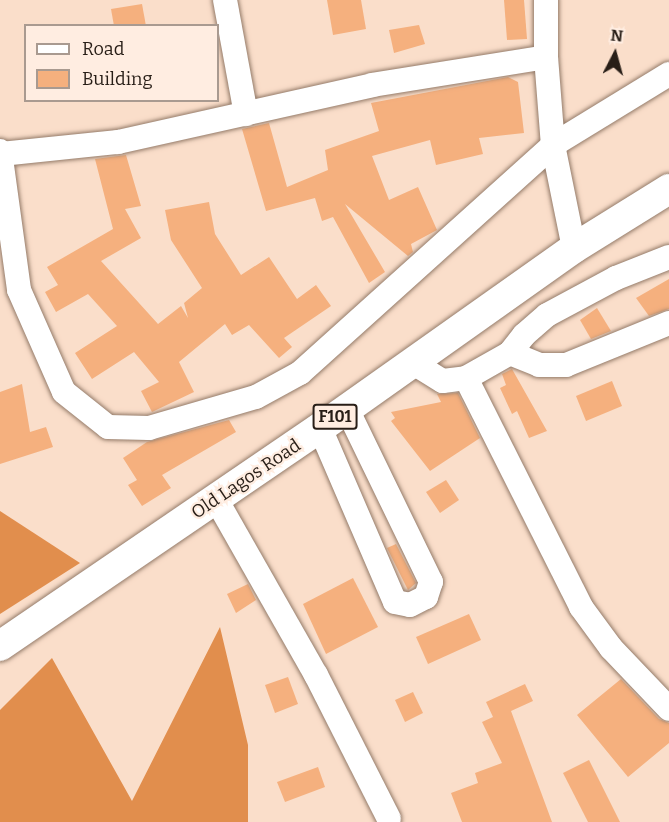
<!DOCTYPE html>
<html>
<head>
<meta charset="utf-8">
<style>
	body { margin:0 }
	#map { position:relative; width:669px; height:822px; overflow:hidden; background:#fadeca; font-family:Bitter,serif }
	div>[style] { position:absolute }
	.forest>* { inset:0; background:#e18e4d }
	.building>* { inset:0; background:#f5b07e }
	.roads { filter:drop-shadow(0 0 2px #947b69) drop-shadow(0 0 2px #947b69) }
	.minor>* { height:24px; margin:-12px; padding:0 12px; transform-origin:12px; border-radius:12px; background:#fff }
	.major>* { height:30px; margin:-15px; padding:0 15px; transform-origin:15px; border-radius:15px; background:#fff }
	span { translate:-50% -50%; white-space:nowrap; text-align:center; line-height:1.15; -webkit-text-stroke:4.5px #ffede1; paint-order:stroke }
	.shield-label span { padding:2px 4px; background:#ffede1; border:2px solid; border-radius:4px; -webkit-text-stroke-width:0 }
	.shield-label { font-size:16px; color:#281e17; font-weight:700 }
	.street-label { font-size:18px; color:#281e17 }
	.legend { position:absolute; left:24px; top:24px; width:195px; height:78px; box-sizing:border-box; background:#ffede1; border:2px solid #a99a90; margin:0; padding:8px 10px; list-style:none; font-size:18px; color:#281e17 }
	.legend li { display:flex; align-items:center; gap:12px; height:30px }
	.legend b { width:30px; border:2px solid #a99a90 }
	.north { position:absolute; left:585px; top:24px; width:60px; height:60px; -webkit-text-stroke:4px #ffede1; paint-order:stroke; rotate:6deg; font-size:16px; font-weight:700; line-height:24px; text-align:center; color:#281e17 }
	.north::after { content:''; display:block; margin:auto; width:21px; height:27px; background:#281e17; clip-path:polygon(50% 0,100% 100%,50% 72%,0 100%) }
</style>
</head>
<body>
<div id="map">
	<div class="forest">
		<i style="clip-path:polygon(0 511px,80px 563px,0 614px)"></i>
		<i style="clip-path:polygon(220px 627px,248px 745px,248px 822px,0 822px,0 710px,52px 658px,132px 801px)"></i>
	</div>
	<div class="building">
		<i style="clip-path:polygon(327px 0,361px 0,366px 29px,333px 35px)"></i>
		<i style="clip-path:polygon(504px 0,524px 0,527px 39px,507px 40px)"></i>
		<i style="clip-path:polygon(142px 4px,146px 26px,114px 26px,111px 9px)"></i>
		<i style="clip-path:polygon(419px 25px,425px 44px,394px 53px,389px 30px)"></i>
		<i style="clip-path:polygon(508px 77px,518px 82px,524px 133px,479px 138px,483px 154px,436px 165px,430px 140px,372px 156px,389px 200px,418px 187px,437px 230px,411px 244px,413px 252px,408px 256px,345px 204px,385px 272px,369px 283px,333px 217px,322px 221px,315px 198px,266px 211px,242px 129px,269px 123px,287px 187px,328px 170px,325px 150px,379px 131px,371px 103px)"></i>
		<i style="clip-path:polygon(126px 155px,141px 206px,125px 209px,141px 238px,101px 261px,158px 324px,181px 306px,188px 318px,184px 303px,202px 288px,171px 240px,165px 210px,209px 202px,215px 234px,241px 275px,269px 257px,297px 299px,316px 285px,331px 306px,284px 338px,292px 347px,279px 358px,249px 325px,232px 335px,225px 324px,179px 362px,194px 392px,152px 412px,141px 391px,159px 382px,134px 352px,92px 379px,75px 353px,117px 326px,88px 294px,56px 312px,45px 292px,58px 285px,47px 267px,113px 229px,95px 159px)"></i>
		<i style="clip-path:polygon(669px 279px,669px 309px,649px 316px,636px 298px)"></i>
		<i style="clip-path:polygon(597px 308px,611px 331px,591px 339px,580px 320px)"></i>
		<i style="clip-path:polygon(512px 369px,547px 431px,529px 438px,517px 411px,512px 414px,500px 388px,506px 385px,502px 374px)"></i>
		<i style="clip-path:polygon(612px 381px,622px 406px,586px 421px,576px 396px)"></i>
		<i style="clip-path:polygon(22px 384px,30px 432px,46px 427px,53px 447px,0 464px,0 392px)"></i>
		<i style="clip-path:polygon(458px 393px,480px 438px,430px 471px,391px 421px,395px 418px,391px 412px,441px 402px,437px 394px)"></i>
		<i style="clip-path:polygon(229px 420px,236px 432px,162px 475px,171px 488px,142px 506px,128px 485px,137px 480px,123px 458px,147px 442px)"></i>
		<i style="clip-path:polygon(446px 480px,459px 500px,440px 513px,426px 492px)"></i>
		<i style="clip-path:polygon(396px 544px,416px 583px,408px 590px,387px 548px)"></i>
		<i style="clip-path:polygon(353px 578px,378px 627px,326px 654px,303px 604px)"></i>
		<i style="clip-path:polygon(248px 584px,256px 600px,236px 613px,227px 594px)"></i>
		<i style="clip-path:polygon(469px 614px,481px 640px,428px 664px,416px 637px)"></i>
		<i style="clip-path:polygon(288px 677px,298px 704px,275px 713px,265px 685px)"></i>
		<i style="clip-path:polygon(621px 679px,659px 719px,669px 723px,669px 743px,628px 777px,577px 715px)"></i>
		<i style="clip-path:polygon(525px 684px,533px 701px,511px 711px,552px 822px,462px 822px,451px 793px,478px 783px,475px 773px,502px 763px,482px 722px,493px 717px,486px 702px)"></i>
		<i style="clip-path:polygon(413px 692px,423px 713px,405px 722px,395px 700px)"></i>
		<i style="clip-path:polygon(589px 760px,620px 822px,588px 822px,563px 773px)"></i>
		<i style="clip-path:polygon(318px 767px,325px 787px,285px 802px,277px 782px)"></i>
	</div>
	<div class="roads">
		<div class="minor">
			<i style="left:225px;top:0;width:116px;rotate:79.6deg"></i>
			<i style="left:546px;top:0;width:57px;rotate:90deg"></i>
			<i style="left:546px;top:57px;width:88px;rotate:85.5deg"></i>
			<i style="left:553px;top:145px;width:105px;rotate:78.5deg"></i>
			<i style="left:0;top:151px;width:140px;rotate:82.2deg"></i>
			<i style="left:19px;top:290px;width:111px;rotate:66.2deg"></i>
			<i style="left:64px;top:392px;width:56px;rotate:38.5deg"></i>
			<i style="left:108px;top:427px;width:41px;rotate:1.4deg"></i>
			<i style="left:149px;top:428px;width:111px;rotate:-16.2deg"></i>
			<i style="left:256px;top:397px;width:50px;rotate:-28.6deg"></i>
			<i style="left:300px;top:373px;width:341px;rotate:-42deg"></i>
			<i style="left:553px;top:145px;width:136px;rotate:-31.5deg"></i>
			<i style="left:1px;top:154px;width:118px;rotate:-5.9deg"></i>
			<i style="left:118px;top:142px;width:260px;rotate:-12.6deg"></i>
			<i style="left:372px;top:85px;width:176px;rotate:-9.1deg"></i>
			<i style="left:510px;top:353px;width:31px;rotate:22deg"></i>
			<i style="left:539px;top:365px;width:27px"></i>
			<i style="left:566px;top:365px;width:111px;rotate:-22.2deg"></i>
			<i style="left:412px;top:362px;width:36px;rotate:32deg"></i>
			<i style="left:443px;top:381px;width:23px;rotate:-7deg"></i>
			<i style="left:466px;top:378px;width:51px;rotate:-29.6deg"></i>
			<i style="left:510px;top:353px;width:23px;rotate:-52deg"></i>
			<i style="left:524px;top:335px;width:30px;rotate:-41deg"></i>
			<i style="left:547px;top:315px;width:78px;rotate:-28.2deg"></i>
			<i style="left:616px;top:278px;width:57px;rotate:-21.6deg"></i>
			<i style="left:466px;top:378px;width:256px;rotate:63.3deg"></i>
			<i style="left:581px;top:607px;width:51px;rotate:53.8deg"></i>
			<i style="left:611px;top:648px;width:84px;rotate:46.4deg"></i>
			<i style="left:320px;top:428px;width:189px;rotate:66.7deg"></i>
			<i style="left:395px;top:602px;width:15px;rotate:11deg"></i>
			<i style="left:410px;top:605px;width:18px;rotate:-27deg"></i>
			<i style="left:426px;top:597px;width:16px;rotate:-72deg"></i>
			<i style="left:431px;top:582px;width:192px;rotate:-115.9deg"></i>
			<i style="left:216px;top:499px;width:202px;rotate:60.4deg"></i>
			<i style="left:316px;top:675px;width:161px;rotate:63.1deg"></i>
		</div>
		<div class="major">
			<i style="left:0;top:646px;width:387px;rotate:-34.3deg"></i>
			<i style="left:320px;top:428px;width:311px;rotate:-35.3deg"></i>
			<i style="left:574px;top:248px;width:112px;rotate:-31.8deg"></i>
		</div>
	</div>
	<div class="shield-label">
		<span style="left:335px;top:417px">F101</span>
	</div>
	<div class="street-label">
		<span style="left:246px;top:479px;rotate:-34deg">Old Lagos Road</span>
	</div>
	<ul class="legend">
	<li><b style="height:8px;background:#fff"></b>Road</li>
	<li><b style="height:16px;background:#f5b07e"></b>Building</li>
	</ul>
	<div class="north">N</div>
</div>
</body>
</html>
